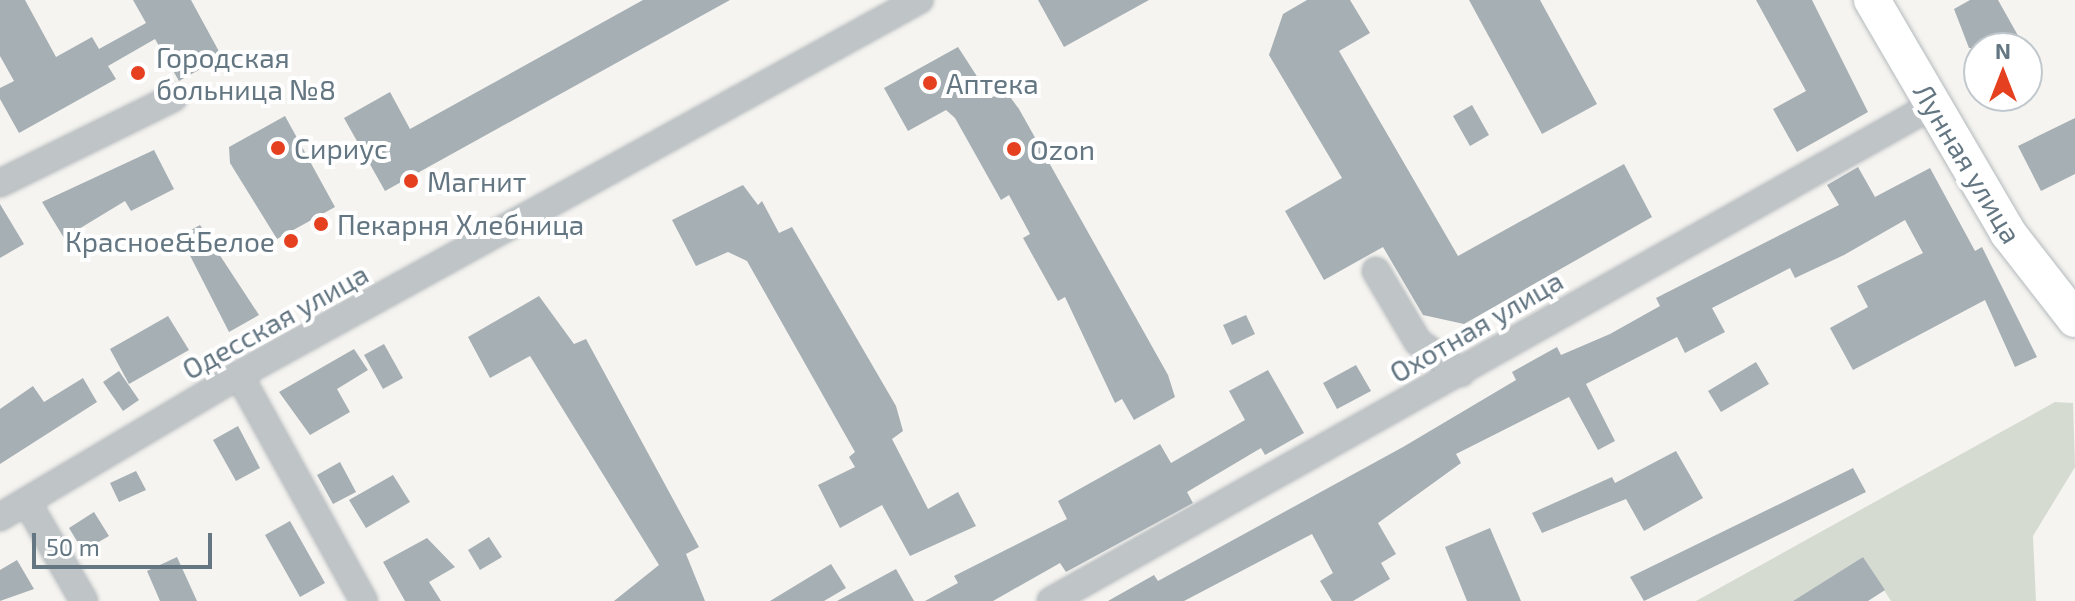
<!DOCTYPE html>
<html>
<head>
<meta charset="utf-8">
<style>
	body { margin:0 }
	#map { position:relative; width:2075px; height:601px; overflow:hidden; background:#f5f4f0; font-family:"Exo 2",sans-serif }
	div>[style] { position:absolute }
	.green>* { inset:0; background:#d6dbd1 }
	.building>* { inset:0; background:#a6afb4 }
	.roads { filter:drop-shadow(0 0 2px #b4b9bd) drop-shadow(0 0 2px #b4b9bd) }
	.street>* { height:26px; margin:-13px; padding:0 13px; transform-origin:13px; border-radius:13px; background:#bfc4c6 }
	.secondary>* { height:36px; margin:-18px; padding:0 18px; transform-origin:18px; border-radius:18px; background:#fff }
	.dots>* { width:22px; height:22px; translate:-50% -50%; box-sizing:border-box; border:4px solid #fff; border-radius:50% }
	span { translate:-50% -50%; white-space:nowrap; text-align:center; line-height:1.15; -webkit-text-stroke:8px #fff; paint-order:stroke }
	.poi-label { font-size:28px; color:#637682 }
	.left { translate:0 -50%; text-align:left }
	.right { translate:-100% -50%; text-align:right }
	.street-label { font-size:28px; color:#637682 }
	.north { position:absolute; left:1963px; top:32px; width:80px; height:80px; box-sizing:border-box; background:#fff; border:2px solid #c1c8cd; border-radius:50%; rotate:0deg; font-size:22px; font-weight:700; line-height:32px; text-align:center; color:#637682 }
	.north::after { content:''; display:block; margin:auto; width:28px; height:36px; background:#e54020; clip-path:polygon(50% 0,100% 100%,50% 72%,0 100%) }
	.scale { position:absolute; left:32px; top:533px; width:180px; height:36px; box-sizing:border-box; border:4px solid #637682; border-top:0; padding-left:10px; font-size:24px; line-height:28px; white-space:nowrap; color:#637682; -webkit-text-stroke:6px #fff; paint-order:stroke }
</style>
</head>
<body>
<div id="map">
	<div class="green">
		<i style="clip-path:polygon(2055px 402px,2073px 403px,2075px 467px,2033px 536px,2036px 601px,1891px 601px,1863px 557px,1793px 601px,1696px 601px)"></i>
	</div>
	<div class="building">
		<i style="clip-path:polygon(0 0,25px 0,56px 57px,92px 37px,99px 49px,146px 23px,133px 0,191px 0,222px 57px,179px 81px,155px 39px,108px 66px,116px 79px,19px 133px,0 99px,0 88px,14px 81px,0 56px)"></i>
		<i style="clip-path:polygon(643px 0,730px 0,385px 191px,344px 118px,390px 92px,410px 129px)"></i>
		<i style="clip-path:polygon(1038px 0,1149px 0,1064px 47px)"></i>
		<i style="clip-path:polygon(1307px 0,1350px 0,1370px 33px,1339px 51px,1458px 256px,1624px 164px,1652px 217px,1464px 324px,1423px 315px,1383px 247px,1324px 280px,1285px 211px,1342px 178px,1269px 55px,1283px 14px)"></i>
		<i style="clip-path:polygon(1469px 0,1540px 0,1597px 104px,1542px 134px)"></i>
		<i style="clip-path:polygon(1756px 0,1812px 0,1868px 112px,1797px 152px,1773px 109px,1806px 91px)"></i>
		<i style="clip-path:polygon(1970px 0,1998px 0,2025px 48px,1969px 48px,1954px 9px)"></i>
		<i style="clip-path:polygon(958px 47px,991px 98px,1005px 90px,1019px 109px,1168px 375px,1175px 397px,1134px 420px,1122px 399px,1115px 403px,1065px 297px,1058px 301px,1023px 238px,1030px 234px,1009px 195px,1001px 200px,955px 118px,946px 110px,908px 131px,884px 88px)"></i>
		<i style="clip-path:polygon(1472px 105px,1489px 135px,1470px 146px,1453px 116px)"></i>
		<i style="clip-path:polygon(285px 116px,335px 207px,277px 239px,230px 163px,229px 147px)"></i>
		<i style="clip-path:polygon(2075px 118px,2075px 174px,2041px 191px,2018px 146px)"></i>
		<i style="clip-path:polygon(154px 150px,174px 189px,131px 211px,125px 201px,64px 238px,42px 202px)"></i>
		<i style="clip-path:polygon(1858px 167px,1875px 197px,1930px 168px,1975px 251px,1982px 247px,2037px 357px,2015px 367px,1985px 300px,1853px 370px,1830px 328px,1868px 307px,1857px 286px,1923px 253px,1905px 220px,1844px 255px,1795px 278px,1790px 268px,1712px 308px,1725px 332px,1685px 353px,1677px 337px,1586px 384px,1615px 441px,1598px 450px,1569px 397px,1456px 454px,1461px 463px,1378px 523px,1396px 554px,1381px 563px,1390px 579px,1353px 601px,1332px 601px,1320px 581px,1333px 573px,1312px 534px,1184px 601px,1108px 601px,1154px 575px,1158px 581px,1403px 447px,1516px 380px,1512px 372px,1557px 347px,1561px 355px,1610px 334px,1660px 306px,1656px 298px,1839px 205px,1827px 185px)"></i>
		<i style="clip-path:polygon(743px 185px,758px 205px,762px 201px,779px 233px,792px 227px,896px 406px,903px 431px,892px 439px,928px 509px,958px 492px,976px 526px,910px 556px,882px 505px,840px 528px,818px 485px,855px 467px,849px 457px,855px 452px,747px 261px,728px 252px,696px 266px,672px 220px)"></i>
		<i style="clip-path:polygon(0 204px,24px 244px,0 258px)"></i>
		<i style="clip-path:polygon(200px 225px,259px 315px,229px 332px,180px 236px)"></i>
		<i style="clip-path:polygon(539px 296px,574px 344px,586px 339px,699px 547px,686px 554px,705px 601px,614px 601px,659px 565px,530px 356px,490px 378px,468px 337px)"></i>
		<i style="clip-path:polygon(1246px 315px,1255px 334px,1232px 345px,1223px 325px)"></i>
		<i style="clip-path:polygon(168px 316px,189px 350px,129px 384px,110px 349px)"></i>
		<i style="clip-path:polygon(384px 344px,403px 378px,383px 389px,364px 355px)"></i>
		<i style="clip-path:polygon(354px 349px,368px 370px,337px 389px,350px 412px,310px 435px,279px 392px)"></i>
		<i style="clip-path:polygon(1756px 362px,1769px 384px,1721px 412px,1708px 391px)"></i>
		<i style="clip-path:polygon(1356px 365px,1371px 391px,1337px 409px,1323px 383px)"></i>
		<i style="clip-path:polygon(1268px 370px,1304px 433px,1265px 455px,1261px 448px,1187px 492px,1193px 503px,1066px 572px,1060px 563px,993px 601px,925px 601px,958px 583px,954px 576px,1067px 519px,1058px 501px,1160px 444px,1171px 463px,1245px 420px,1229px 391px)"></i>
		<i style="clip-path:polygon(119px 371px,139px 400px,123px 411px,103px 382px)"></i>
		<i style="clip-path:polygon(83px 378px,97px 402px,0 464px,0 409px,33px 386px,44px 402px)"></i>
		<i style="clip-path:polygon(238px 426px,260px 468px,236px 481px,213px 440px)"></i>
		<i style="clip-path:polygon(1676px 451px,1703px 498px,1644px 531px,1626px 499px,1542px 533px,1532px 513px,1612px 477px,1615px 483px)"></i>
		<i style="clip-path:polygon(340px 462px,356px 492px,333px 504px,317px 475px)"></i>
		<i style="clip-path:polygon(1853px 468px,1866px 492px,1644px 601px,1630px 577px)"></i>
		<i style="clip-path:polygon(136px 471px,146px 490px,119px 502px,110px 483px)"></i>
		<i style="clip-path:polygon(393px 475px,410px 502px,366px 528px,349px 500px)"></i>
		<i style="clip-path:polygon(94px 512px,109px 536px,83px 551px,69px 528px)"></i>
		<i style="clip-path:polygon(290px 521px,325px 583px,300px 597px,265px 535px)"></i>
		<i style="clip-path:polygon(1490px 528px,1521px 601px,1467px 601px,1445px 547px)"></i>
		<i style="clip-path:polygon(489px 537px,502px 557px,480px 570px,468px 550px)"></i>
		<i style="clip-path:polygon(427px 538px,455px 567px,429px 582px,441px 601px,405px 601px,383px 562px)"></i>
		<i style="clip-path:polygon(177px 557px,197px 601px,160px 601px,147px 571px)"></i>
		<i style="clip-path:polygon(1863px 557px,1885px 590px,1868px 601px,1793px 601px)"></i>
		<i style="clip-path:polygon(17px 560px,34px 589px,0 601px,0 570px)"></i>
		<i style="clip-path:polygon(831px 564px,846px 588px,824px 601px,770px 601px)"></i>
		<i style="clip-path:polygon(896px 569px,914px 601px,837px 601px)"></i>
	</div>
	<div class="roads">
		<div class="street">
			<i style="left:0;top:183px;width:193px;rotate:-26.2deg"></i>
			<i style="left:1376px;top:271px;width:82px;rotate:59.4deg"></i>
			<i style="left:1418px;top:342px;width:53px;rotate:35.8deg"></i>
			<i style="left:239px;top:375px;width:258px;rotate:61.1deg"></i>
			<i style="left:27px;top:502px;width:114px;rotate:60.1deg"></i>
			<i style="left:0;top:517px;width:278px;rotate:-30.7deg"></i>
			<i style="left:239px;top:375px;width:777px;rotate:-28.88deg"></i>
			<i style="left:1051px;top:601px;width:1012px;rotate:-29.35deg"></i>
		</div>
		<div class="secondary">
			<i style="left:1872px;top:0;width:270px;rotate:59.7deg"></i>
			<i style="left:2008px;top:233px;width:109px;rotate:52.1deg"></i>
		</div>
	</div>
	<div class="dots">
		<i style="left:138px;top:73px;background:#e54020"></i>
		<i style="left:930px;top:83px;background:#e54020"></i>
		<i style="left:278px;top:148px;background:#e54020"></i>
		<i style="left:1014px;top:149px;background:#e54020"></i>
		<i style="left:411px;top:181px;background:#e54020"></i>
		<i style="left:321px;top:224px;background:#e54020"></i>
		<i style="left:291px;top:241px;background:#e54020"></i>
	</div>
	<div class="poi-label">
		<span class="left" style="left:156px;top:73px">Городская<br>больница №8</span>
		<span class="left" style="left:946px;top:83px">Аптека</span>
		<span class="left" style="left:294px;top:148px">Сириус</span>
		<span class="left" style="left:1030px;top:149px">Ozon</span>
		<span class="left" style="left:427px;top:181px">Магнит</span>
		<span class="left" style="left:337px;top:224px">Пекарня Хлебница</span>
		<span class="right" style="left:275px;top:241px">Красное&amp;Белое</span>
	</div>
	<div class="street-label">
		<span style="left:1968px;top:163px;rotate:59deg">Лунная улица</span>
		<span style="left:275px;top:321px;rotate:-29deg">Одесская улица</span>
		<span style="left:1476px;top:326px;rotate:-30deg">Охотная улица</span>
	</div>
	<div class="north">N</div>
	<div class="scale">50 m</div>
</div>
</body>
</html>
